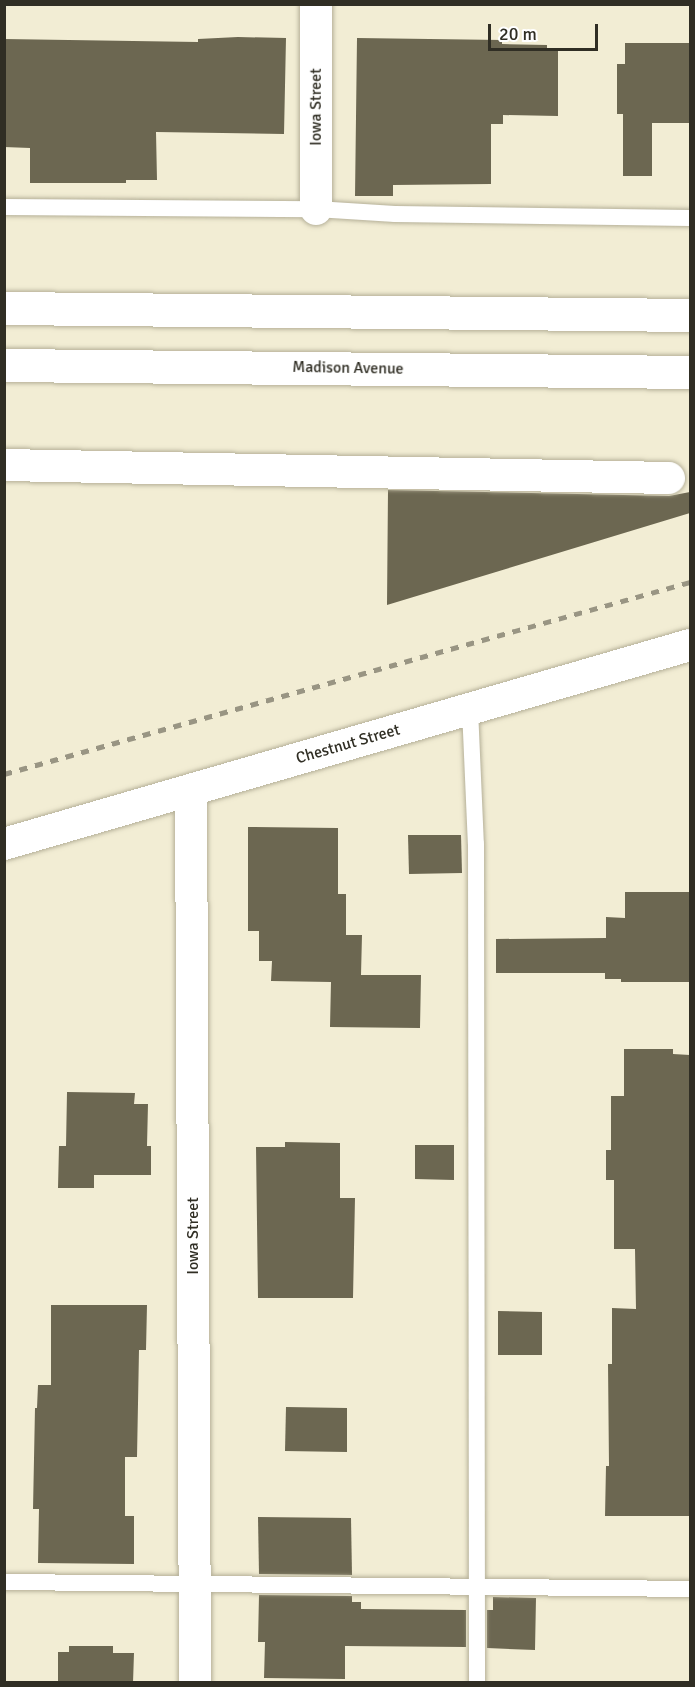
<!DOCTYPE html>
<html>
<head>
<meta charset="utf-8">
<style>
	body { margin:0 }
	#map { position:relative; width:695px; height:1687px; overflow:hidden; background:#f2edd4; font-family:Signika,sans-serif }
	div>[style] { position:absolute }
	.building>* { inset:0; background:#6c6751 }
	.roads { filter:drop-shadow(0 0 2px #b5b098) drop-shadow(0 0 2px #b5b098) }
	.lane>* { height:16px; margin:-8px; padding:0 8px; transform-origin:8px; border-radius:8px; background:#fff }
	.street>* { height:32px; margin:-16px; padding:0 16px; transform-origin:16px; border-radius:16px; background:#fff }
	.primary>* { height:33px; margin:-16.5px; padding:0 16.5px; transform-origin:16.5px; border-radius:16.5px; background:#fff }
	.rail>* { height:4.5px; margin-top:-2.25px; transform-origin:0; background:repeating-linear-gradient(90deg,#999583 0 8px,transparent 0 16px) }
	span { translate:-50% -50%; white-space:nowrap; text-align:center; line-height:1.15; -webkit-text-stroke:6px #fff; paint-order:stroke }
	.street-label { font-size:16px; color:#302e24 }
	.frame { position:absolute; inset:0; border:6px solid #302e24; pointer-events:none }
	.scale { position:absolute; left:488px; top:24px; width:110px; height:27px; box-sizing:border-box; border:3px solid #302e24; border-top:0; padding-left:8px; font-size:18px; line-height:21px; white-space:nowrap; color:#302e24; -webkit-text-stroke:4px #fff; paint-order:stroke }
</style>
</head>
<body>
<div id="map">
	<div class="building">
		<i style="clip-path:polygon(238px 37px,286px 38px,284px 134px,156px 132px,157px 180px,126px 180px,126px 183px,30px 183px,30px 148px,4px 147px,4px 39px,198px 42px,198px 39px)"></i>
		<i style="clip-path:polygon(357px 38px,502px 40px,502px 44px,547px 45px,547px 49px,558px 49px,558px 116px,503px 115px,503px 124px,491px 124px,491px 184px,393px 185px,393px 196px,355px 196px)"></i>
		<i style="clip-path:polygon(625px 43px,690px 43px,690px 123px,652px 123px,652px 176px,623px 176px,623px 114px,617px 114px,617px 64px,625px 64px)"></i>
		<i style="clip-path:polygon(388px 490px,669px 496px,690px 492px,690px 513px,387px 605px)"></i>
		<i style="clip-path:polygon(248px 827px,338px 828px,338px 894px,346px 894px,346px 935px,362px 935px,361px 975px,421px 975px,420px 1028px,330px 1027px,331px 982px,271px 981px,272px 961px,259px 961px,259px 931px,248px 931px)"></i>
		<i style="clip-path:polygon(408px 835px,461px 835px,462px 873px,409px 874px)"></i>
		<i style="clip-path:polygon(625px 892px,690px 892px,690px 982px,621px 982px,621px 979px,605px 979px,605px 973px,496px 973px,496px 939px,606px 938px,606px 917px,625px 918px)"></i>
		<i style="clip-path:polygon(624px 1049px,673px 1049px,673px 1054px,690px 1055px,690px 1516px,605px 1516px,606px 1466px,609px 1466px,608px 1364px,612px 1364px,612px 1308px,636px 1309px,635px 1249px,614px 1249px,614px 1180px,606px 1180px,606px 1150px,611px 1150px,611px 1096px,624px 1096px)"></i>
		<i style="clip-path:polygon(67px 1092px,135px 1093px,134px 1104px,148px 1104px,147px 1146px,151px 1146px,151px 1175px,94px 1175px,94px 1188px,58px 1188px,59px 1146px,66px 1146px)"></i>
		<i style="clip-path:polygon(285px 1142px,340px 1143px,340px 1198px,355px 1198px,353px 1298px,258px 1298px,256px 1147px,285px 1147px)"></i>
		<i style="clip-path:polygon(415px 1145px,454px 1145px,454px 1180px,415px 1179px)"></i>
		<i style="clip-path:polygon(51px 1305px,147px 1305px,146px 1350px,139px 1350px,137px 1457px,125px 1457px,125px 1516px,134px 1516px,134px 1564px,38px 1563px,39px 1509px,33px 1509px,35px 1408px,37px 1408px,38px 1385px,51px 1385px)"></i>
		<i style="clip-path:polygon(498px 1311px,542px 1312px,542px 1355px,498px 1355px)"></i>
		<i style="clip-path:polygon(286px 1407px,347px 1408px,347px 1452px,285px 1451px)"></i>
		<i style="clip-path:polygon(258px 1517px,351px 1518px,352px 1575px,259px 1574px)"></i>
		<i style="clip-path:polygon(259px 1595px,352px 1596px,352px 1602px,361px 1602px,361px 1609px,466px 1610px,466px 1647px,345px 1646px,345px 1679px,264px 1678px,265px 1642px,258px 1642px)"></i>
		<i style="clip-path:polygon(493px 1597px,536px 1598px,535px 1650px,487px 1648px,487px 1610px,493px 1610px)"></i>
		<i style="clip-path:polygon(69px 1646px,113px 1646px,113px 1653px,134px 1653px,133px 1683px,58px 1683px,58px 1652px,69px 1652px)"></i>
	</div>
	<div class="roads">
		<div class="lane">
			<i style="left:4px;top:207px;width:312px;rotate:0.4deg"></i>
			<i style="left:316px;top:209px;width:79px;rotate:3.6deg"></i>
			<i style="left:395px;top:214px;width:295px;rotate:0.8deg"></i>
			<i style="left:470px;top:709px;width:135px;rotate:87.5deg"></i>
			<i style="left:476px;top:844px;width:838px;rotate:89.93deg"></i>
			<i style="left:4px;top:1582px;width:686px;rotate:0.58deg"></i>
		</div>
		<div class="street">
			<i style="left:316px;top:209px;width:205px;rotate:-90deg"></i>
			<i style="left:4px;top:465px;width:665px;rotate:1.12deg"></i>
			<i style="left:191px;top:790px;width:892px;rotate:89.74deg"></i>
			<i style="left:4px;top:844px;width:714px;rotate:-16.18deg"></i>
		</div>
		<div class="primary">
			<i style="left:4px;top:308px;width:686px;rotate:0.58deg"></i>
			<i style="left:4px;top:365px;width:686px;rotate:0.58deg"></i>
		</div>
	</div>
	<div class="rail">
		<i style="left:4px;top:774px;width:712px;rotate:-15.64deg"></i>
	</div>
	<div class="street-label">
		<span style="left:316px;top:107px;rotate:-90deg">Iowa Street</span>
		<span style="left:348px;top:368px;rotate:1deg">Madison Avenue</span>
		<span style="left:348px;top:744px;rotate:-16deg">Chestnut Street</span>
		<span style="left:193px;top:1236px;rotate:-90deg">Iowa Street</span>
	</div>
	<div class="frame"></div>
	<div class="scale">20 m</div>
</div>
</body>
</html>
